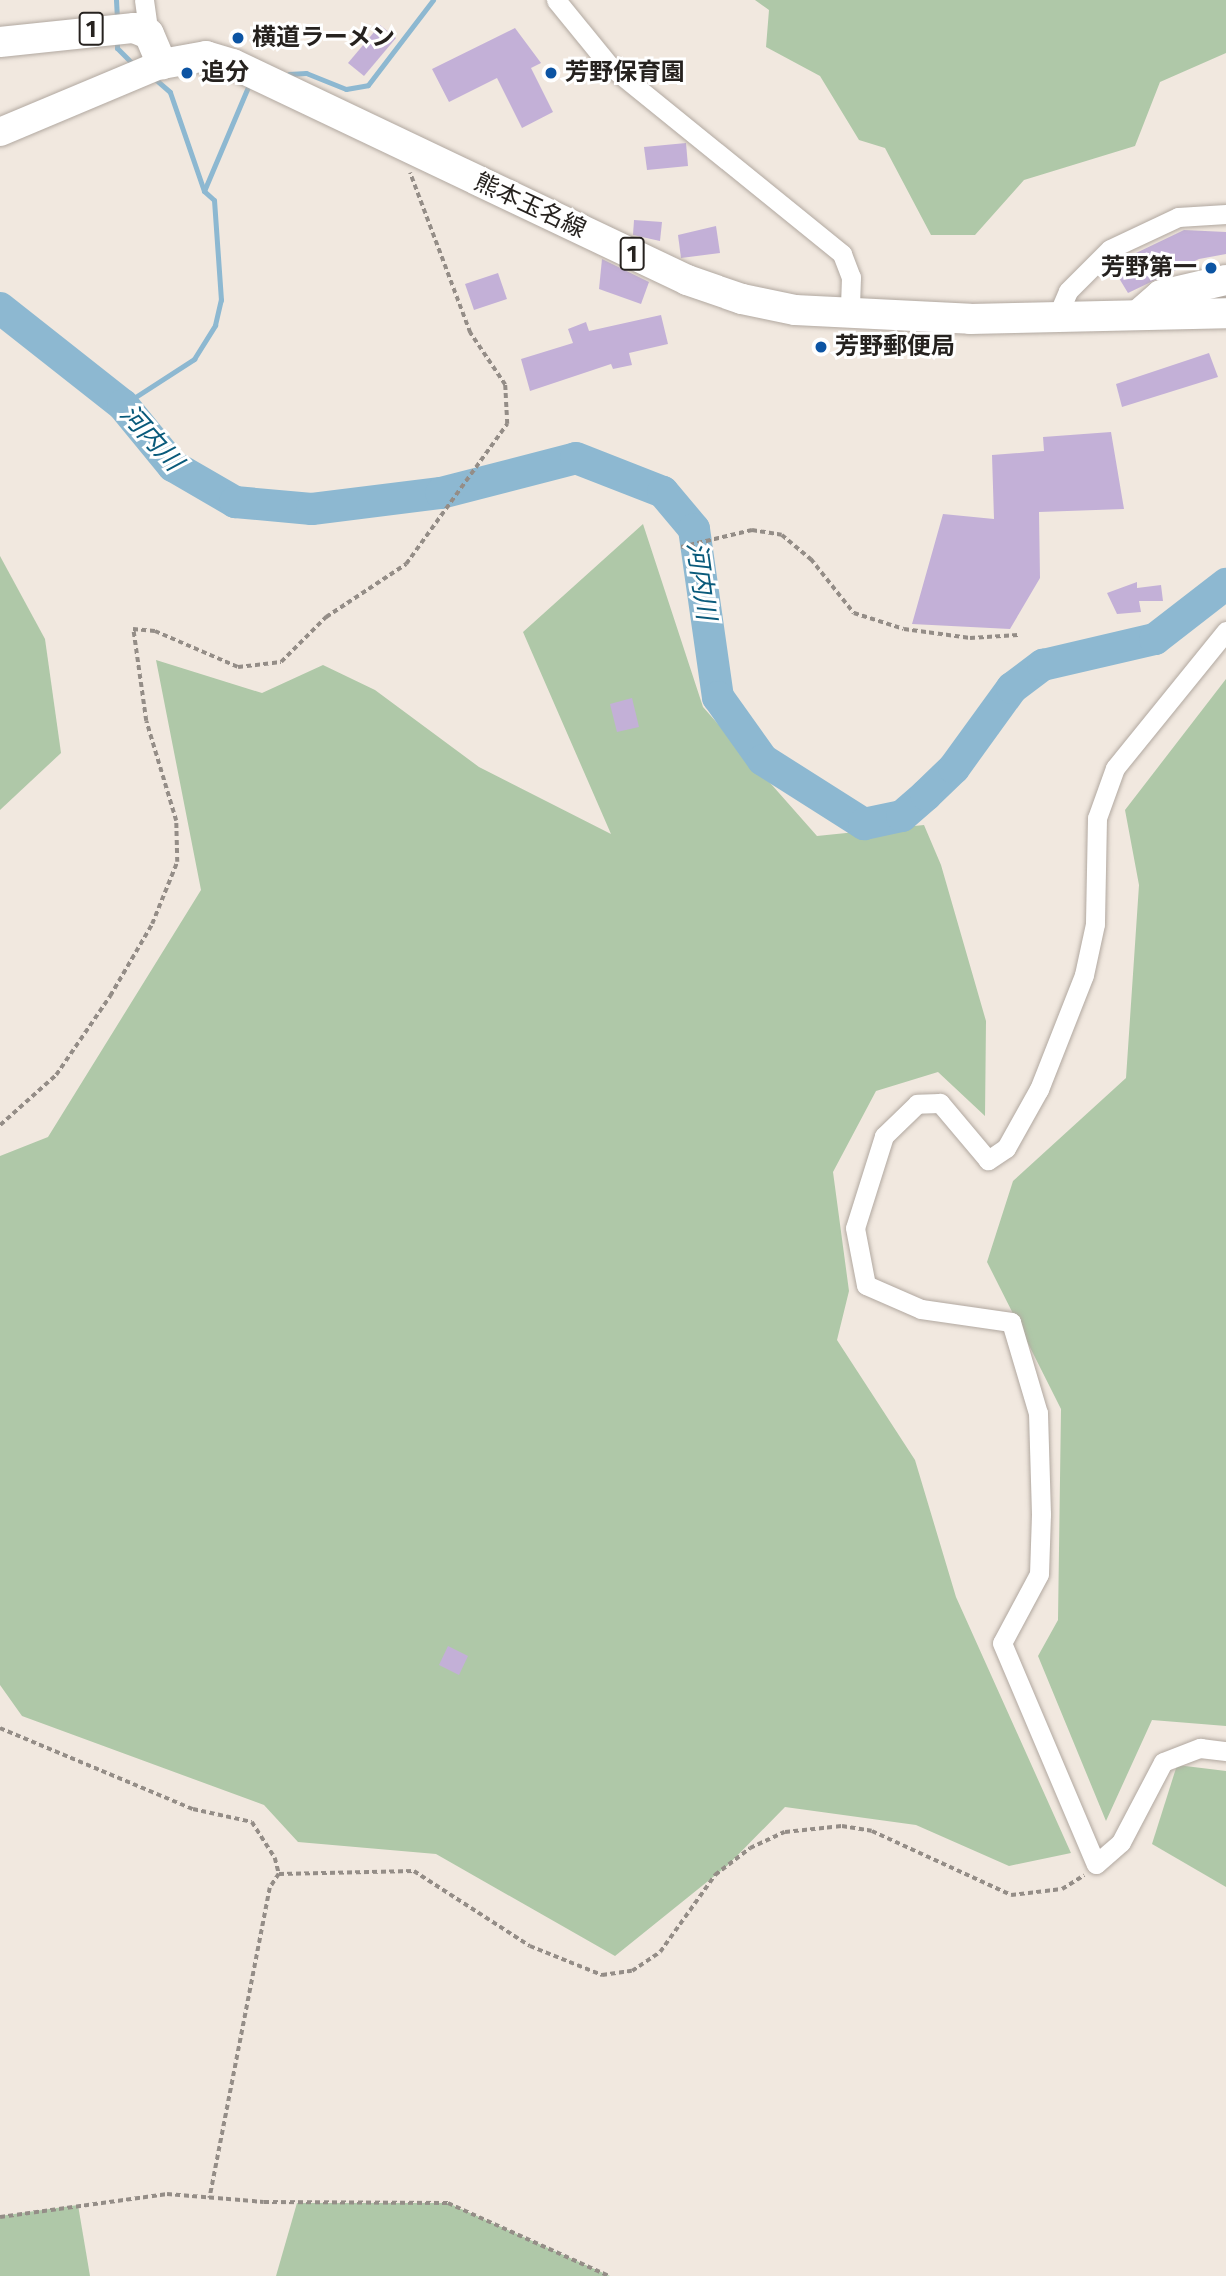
<!DOCTYPE html>
<html>
<head>
<meta charset="utf-8">
<style>
	body { margin:0 }
	#map { position:relative; width:1226px; height:2276px; overflow:hidden; background:#f1e8df; font-family:"Fira Sans","Noto Sans JP",sans-serif }
	div>[style] { position:absolute }
	.green>* { inset:0; background:#afc8a8 }
	.stream>* { height:5px; margin:-2.5px; padding:0 2.5px; transform-origin:2.5px; border-radius:2.5px; background:#8db8d1 }
	.river>* { height:32px; margin:-16px; padding:0 16px; transform-origin:16px; border-radius:16px; background:#8db8d1 }
	.building>* { inset:0; background:#c3b0d7 }
	.path>* { height:3.5px; margin-top:-1.75px; transform-origin:0; background:repeating-linear-gradient(90deg,#948d87 0 5px,transparent 0 8.5px) }
	.roads { filter:drop-shadow(0 0 2px #b1a8a0) drop-shadow(0 0 2px #b1a8a0) }
	.minor>* { height:19px; margin:-9.5px; padding:0 9.5px; transform-origin:9.5px; border-radius:9.5px; background:#fff }
	.secondary>* { height:28px; margin:-14px; padding:0 14px; transform-origin:14px; border-radius:14px; background:#fff }
	.primary>* { height:30px; margin:-15px; padding:0 15px; transform-origin:15px; border-radius:15px; background:#fff }
	.dots>* { width:19px; height:19px; translate:-50% -50%; box-sizing:border-box; border:4px solid #fff; border-radius:50% }
	span { translate:-50% -50%; white-space:nowrap; text-align:center; line-height:1.15; -webkit-text-stroke:6px #fff; paint-order:stroke }
	.shield-label span { padding:2px 5px; background:#fff; border:2px solid; border-radius:5px; -webkit-text-stroke-width:0 }
	.shield-label { font-size:23px; color:#26221f; font-weight:700 }
	.poi-label { font-size:24px; color:#26221f; font-weight:700 }
	.left { translate:0 -50%; text-align:left }
	.right { translate:-100% -50%; text-align:right }
	.street-label { font-size:24px; color:#26221f }
	.water-label { font-size:26px; color:#095a7b; font-style:italic }
</style>
</head>
<body>
<div id="map">
	<div class="green">
		<i style="clip-path:polygon(755px 0,1226px 0,1226px 53px,1160px 82px,1135px 146px,1024px 180px,975px 235px,931px 235px,885px 148px,859px 140px,820px 76px,766px 47px,769px 10px)"></i>
		<i style="clip-path:polygon(643px 524px,703px 707px,817px 836px,924px 825px,941px 865px,986px 1021px,985px 1116px,938px 1072px,876px 1091px,833px 1172px,849px 1291px,837px 1340px,915px 1460px,956px 1597px,1071px 1853px,1009px 1866px,916px 1825px,785px 1807px,728px 1865px,615px 1956px,436px 1854px,298px 1842px,264px 1805px,22px 1716px,0 1685px,0 1156px,48px 1137px,201px 890px,156px 660px,262px 693px,323px 665px,375px 690px,479px 767px,611px 834px,523px 632px)"></i>
		<i style="clip-path:polygon(0 556px,45px 639px,61px 753px,0 810px)"></i>
		<i style="clip-path:polygon(1226px 679px,1226px 1726px,1152px 1720px,1106px 1821px,1038px 1656px,1058px 1620px,1061px 1409px,987px 1262px,1013px 1181px,1126px 1078px,1139px 885px,1125px 810px)"></i>
		<i style="clip-path:polygon(1177px 1765px,1226px 1771px,1226px 1887px,1152px 1844px)"></i>
		<i style="clip-path:polygon(297px 2203px,448px 2203px,610px 2276px,276px 2276px)"></i>
		<i style="clip-path:polygon(78px 2205px,90px 2276px,0 2276px,0 2216px)"></i>
	</div>
	<div class="stream">
		<i style="left:116px;top:0;width:21px;rotate:87deg"></i>
		<i style="left:117px;top:38px;width:10px;rotate:90deg"></i>
		<i style="left:117px;top:48px;width:25px;rotate:45deg"></i>
		<i style="left:289px;top:74px;width:17px;rotate:-3deg"></i>
		<i style="left:306px;top:73px;width:43px;rotate:21.8deg"></i>
		<i style="left:346px;top:89px;width:22px;rotate:-10deg"></i>
		<i style="left:368px;top:85px;width:107px;rotate:-52.6deg"></i>
		<i style="left:204px;top:191px;width:113px;rotate:-67.1deg"></i>
		<i style="left:123px;top:405px;width:85px;rotate:-32.9deg"></i>
		<i style="left:194px;top:359px;width:40px;rotate:-58deg"></i>
		<i style="left:215px;top:325px;width:26px;rotate:-77deg"></i>
		<i style="left:221px;top:300px;width:100px;rotate:-94deg"></i>
		<i style="left:214px;top:200px;width:13px;rotate:-138deg"></i>
		<i style="left:204px;top:191px;width:105px;rotate:-109deg"></i>
		<i style="left:170px;top:92px;width:20px;rotate:-139deg"></i>
	</div>
	<div class="river">
		<i style="left:0;top:308px;width:157px;rotate:38.3deg"></i>
		<i style="left:123px;top:405px;width:79px;rotate:50.7deg"></i>
		<i style="left:173px;top:466px;width:72px;rotate:30.1deg"></i>
		<i style="left:235px;top:502px;width:77px;rotate:5.2deg"></i>
		<i style="left:312px;top:509px;width:130px;rotate:-7.1deg"></i>
		<i style="left:441px;top:493px;width:139px;rotate:-14.5deg"></i>
		<i style="left:576px;top:458px;width:93px;rotate:21.3deg"></i>
		<i style="left:663px;top:492px;width:48px;rotate:50deg"></i>
		<i style="left:694px;top:529px;width:170px;rotate:81.9deg"></i>
		<i style="left:718px;top:697px;width:77px;rotate:54.5deg"></i>
		<i style="left:763px;top:760px;width:120px;rotate:32.4deg"></i>
		<i style="left:864px;top:824px;width:39px;rotate:-12deg"></i>
		<i style="left:902px;top:816px;width:32px;rotate:-41deg"></i>
		<i style="left:926px;top:795px;width:39px;rotate:-44deg"></i>
		<i style="left:954px;top:768px;width:99px;rotate:-54.1deg"></i>
		<i style="left:1012px;top:688px;width:39px;rotate:-37deg"></i>
		<i style="left:1043px;top:665px;width:115px;rotate:-13.1deg"></i>
		<i style="left:1155px;top:639px;width:90px;rotate:-37.8deg"></i>
	</div>
	<div class="building">
		<i style="clip-path:polygon(380px 25px,396px 38px,364px 76px,348px 63px)"></i>
		<i style="clip-path:polygon(515px 28px,541px 63px,531px 68px,553px 112px,522px 128px,497px 78px,449px 102px,432px 69px)"></i>
		<i style="clip-path:polygon(686px 143px,688px 166px,647px 170px,644px 147px)"></i>
		<i style="clip-path:polygon(634px 220px,662px 222px,660px 241px,633px 235px)"></i>
		<i style="clip-path:polygon(716px 226px,720px 253px,681px 258px,678px 235px)"></i>
		<i style="clip-path:polygon(1184px 230px,1226px 232px,1226px 254px,1199px 259px,1128px 293px,1111px 265px)"></i>
		<i style="clip-path:polygon(602px 259px,649px 282px,641px 304px,599px 289px)"></i>
		<i style="clip-path:polygon(498px 273px,507px 299px,474px 310px,465px 284px)"></i>
		<i style="clip-path:polygon(661px 315px,668px 344px,629px 353px,632px 365px,613px 369px,611px 364px,530px 391px,521px 359px,573px 343px,568px 329px,586px 322px,589px 331px)"></i>
		<i style="clip-path:polygon(1209px 353px,1218px 377px,1122px 407px,1116px 384px)"></i>
		<i style="clip-path:polygon(1111px 432px,1124px 509px,1039px 512px,1040px 578px,1010px 629px,912px 624px,943px 514px,994px 519px,992px 455px,1044px 451px,1043px 437px)"></i>
		<i style="clip-path:polygon(1137px 582px,1137px 588px,1161px 585px,1163px 601px,1139px 601px,1141px 612px,1117px 614px,1107px 593px)"></i>
		<i style="clip-path:polygon(632px 698px,639px 727px,617px 732px,610px 704px)"></i>
		<i style="clip-path:polygon(448px 1646px,468px 1656px,459px 1675px,439px 1665px)"></i>
	</div>
	<div class="path">
		<i style="left:681px;top:547px;width:73px;rotate:-13.5deg"></i>
		<i style="left:752px;top:530px;width:30px;rotate:9deg"></i>
		<i style="left:782px;top:535px;width:38px;rotate:40deg"></i>
		<i style="left:811px;top:559px;width:69px;rotate:51.5deg"></i>
		<i style="left:854px;top:613px;width:52px;rotate:17.7deg"></i>
		<i style="left:904px;top:629px;width:67px;rotate:7.8deg"></i>
		<i style="left:970px;top:638px;width:48px;rotate:-3.6deg"></i>
		<i style="left:0;top:1125px;width:75px;rotate:-41.8deg"></i>
		<i style="left:56px;top:1075px;width:96px;rotate:-55.6deg"></i>
		<i style="left:110px;top:996px;width:83px;rotate:-59.7deg"></i>
		<i style="left:152px;top:924px;width:67px;rotate:-68deg"></i>
		<i style="left:177px;top:862px;width:41px;rotate:-91.4deg"></i>
		<i style="left:176px;top:821px;width:104px;rotate:-106.7deg"></i>
		<i style="left:146px;top:721px;width:93px;rotate:-98deg"></i>
		<i style="left:133px;top:629px;width:22px;rotate:5deg"></i>
		<i style="left:155px;top:631px;width:90px;rotate:23.4deg"></i>
		<i style="left:238px;top:667px;width:43px;rotate:-6.6deg"></i>
		<i style="left:281px;top:662px;width:64px;rotate:-45deg"></i>
		<i style="left:326px;top:617px;width:96px;rotate:-33.5deg"></i>
		<i style="left:406px;top:564px;width:173px;rotate:-54.2deg"></i>
		<i style="left:507px;top:424px;width:39px;rotate:-93deg"></i>
		<i style="left:505px;top:385px;width:63px;rotate:-123.9deg"></i>
		<i style="left:470px;top:333px;width:171px;rotate:-110.6deg"></i>
		<i style="left:0;top:1728px;width:209px;rotate:22.8deg"></i>
		<i style="left:193px;top:1809px;width:60px;rotate:12.4deg"></i>
		<i style="left:252px;top:1822px;width:43px;rotate:57.4deg"></i>
		<i style="left:275px;top:1858px;width:16px;rotate:76deg"></i>
		<i style="left:279px;top:1874px;width:17px;rotate:123deg"></i>
		<i style="left:270px;top:1888px;width:316px;rotate:101deg"></i>
		<i style="left:279px;top:1874px;width:135px;rotate:-1.3deg"></i>
		<i style="left:414px;top:1871px;width:138px;rotate:32.9deg"></i>
		<i style="left:530px;top:1946px;width:78px;rotate:21.9deg"></i>
		<i style="left:602px;top:1975px;width:30px;rotate:-8deg"></i>
		<i style="left:632px;top:1971px;width:34px;rotate:-34deg"></i>
		<i style="left:660px;top:1952px;width:95px;rotate:-54.5deg"></i>
		<i style="left:715px;top:1875px;width:44px;rotate:-37.6deg"></i>
		<i style="left:750px;top:1848px;width:38px;rotate:-25deg"></i>
		<i style="left:785px;top:1832px;width:57px;rotate:-6deg"></i>
		<i style="left:842px;top:1826px;width:30px;rotate:9deg"></i>
		<i style="left:872px;top:1831px;width:153px;rotate:24.7deg"></i>
		<i style="left:1011px;top:1895px;width:51px;rotate:-6.7deg"></i>
		<i style="left:1062px;top:1889px;width:26px;rotate:-32deg"></i>
		<i style="left:0;top:2217px;width:169px;rotate:-7.8deg"></i>
		<i style="left:167px;top:2194px;width:97px;rotate:4.7deg"></i>
		<i style="left:264px;top:2202px;width:184px;rotate:0.3deg"></i>
		<i style="left:448px;top:2203px;width:177px;rotate:24.4deg"></i>
	</div>
	<div class="roads">
		<div class="minor">
			<i style="left:144px;top:0;width:34px;rotate:82deg"></i>
			<i style="left:556px;top:0;width:84px;rotate:50.8deg"></i>
			<i style="left:609px;top:65px;width:300px;rotate:39deg"></i>
			<i style="left:842px;top:254px;width:25px;rotate:69deg"></i>
			<i style="left:851px;top:277px;width:37px;rotate:92deg"></i>
			<i style="left:1057px;top:317px;width:28px;rotate:-67deg"></i>
			<i style="left:1068px;top:291px;width:59px;rotate:-45deg"></i>
			<i style="left:1110px;top:249px;width:75px;rotate:-25.2deg"></i>
			<i style="left:1178px;top:217px;width:48px;rotate:-3.6deg"></i>
			<i style="left:1226px;top:631px;width:176px;rotate:129deg"></i>
			<i style="left:1115px;top:768px;width:53px;rotate:109.8deg"></i>
			<i style="left:1097px;top:818px;width:106px;rotate:91.1deg"></i>
			<i style="left:1095px;top:924px;width:52px;rotate:102.2deg"></i>
			<i style="left:1084px;top:975px;width:123px;rotate:111.5deg"></i>
			<i style="left:1039px;top:1089px;width:68px;rotate:119.2deg"></i>
			<i style="left:1006px;top:1148px;width:22px;rotate:146deg"></i>
			<i style="left:988px;top:1160px;width:75px;rotate:-130.1deg"></i>
			<i style="left:940px;top:1103px;width:23px;rotate:178deg"></i>
			<i style="left:917px;top:1104px;width:46px;rotate:135.9deg"></i>
			<i style="left:884px;top:1136px;width:96px;rotate:107.5deg"></i>
			<i style="left:855px;top:1228px;width:58px;rotate:79.1deg"></i>
			<i style="left:866px;top:1285px;width:60px;rotate:23.6deg"></i>
			<i style="left:921px;top:1309px;width:91px;rotate:8.2deg"></i>
			<i style="left:1011px;top:1322px;width:95px;rotate:73.5deg"></i>
			<i style="left:1038px;top:1413px;width:101px;rotate:88.3deg"></i>
			<i style="left:1041px;top:1514px;width:60px;rotate:91.9deg"></i>
			<i style="left:1039px;top:1574px;width:78px;rotate:118.2deg"></i>
			<i style="left:1002px;top:1643px;width:240px;rotate:67deg"></i>
			<i style="left:1096px;top:1864px;width:33px;rotate:-41deg"></i>
			<i style="left:1121px;top:1842px;width:90px;rotate:-62.3deg"></i>
			<i style="left:1163px;top:1762px;width:40px;rotate:-21deg"></i>
			<i style="left:1200px;top:1748px;width:26px;rotate:7deg"></i>
		</div>
		<div class="secondary">
			<i style="left:0;top:132px;width:176px;rotate:-22.8deg"></i>
		</div>
		<div class="primary">
			<i style="left:0;top:42px;width:135px;rotate:-6deg"></i>
			<i style="left:134px;top:28px;width:16px;rotate:22deg"></i>
			<i style="left:149px;top:34px;width:33px;rotate:67deg"></i>
			<i style="left:162px;top:64px;width:45px;rotate:-10.3deg"></i>
			<i style="left:206px;top:56px;width:28px;rotate:17deg"></i>
			<i style="left:233px;top:64px;width:503px;rotate:25.44deg"></i>
			<i style="left:687px;top:280px;width:58px;rotate:19.1deg"></i>
			<i style="left:742px;top:299px;width:54px;rotate:11.7deg"></i>
			<i style="left:795px;top:310px;width:175px;rotate:2.9deg"></i>
			<i style="left:970px;top:319px;width:256px;rotate:-1.3deg"></i>
			<i style="left:1138px;top:315px;width:30px;rotate:-41deg"></i>
			<i style="left:1161px;top:295px;width:67px;rotate:-13deg"></i>
		</div>
	</div>
	<div class="dots">
		<i style="left:238px;top:38px;background:#0c54a3"></i>
		<i style="left:187px;top:73px;background:#0c54a3"></i>
		<i style="left:551px;top:73px;background:#0c54a3"></i>
		<i style="left:1211px;top:268px;background:#0c54a3"></i>
		<i style="left:821px;top:347px;background:#0c54a3"></i>
	</div>
	<div class="shield-label">
		<span style="left:91px;top:29px">1</span>
		<span style="left:632px;top:254px">1</span>
	</div>
	<div class="poi-label">
		<span class="left" style="left:252px;top:38px">横道ラーメン</span>
		<span class="left" style="left:201px;top:73px">追分</span>
		<span class="left" style="left:565px;top:73px">芳野保育園</span>
		<span class="right" style="left:1197px;top:268px">芳野第一</span>
		<span class="left" style="left:835px;top:347px">芳野郵便局</span>
	</div>
	<div class="street-label">
		<span style="left:530px;top:206px;rotate:25deg">熊本玉名線</span>
	</div>
	<div class="water-label">
		<span style="left:151px;top:438px;rotate:48deg">河内川</span>
		<span style="left:701px;top:581px;rotate:82deg">河内川</span>
	</div>
</div>
</body>
</html>
